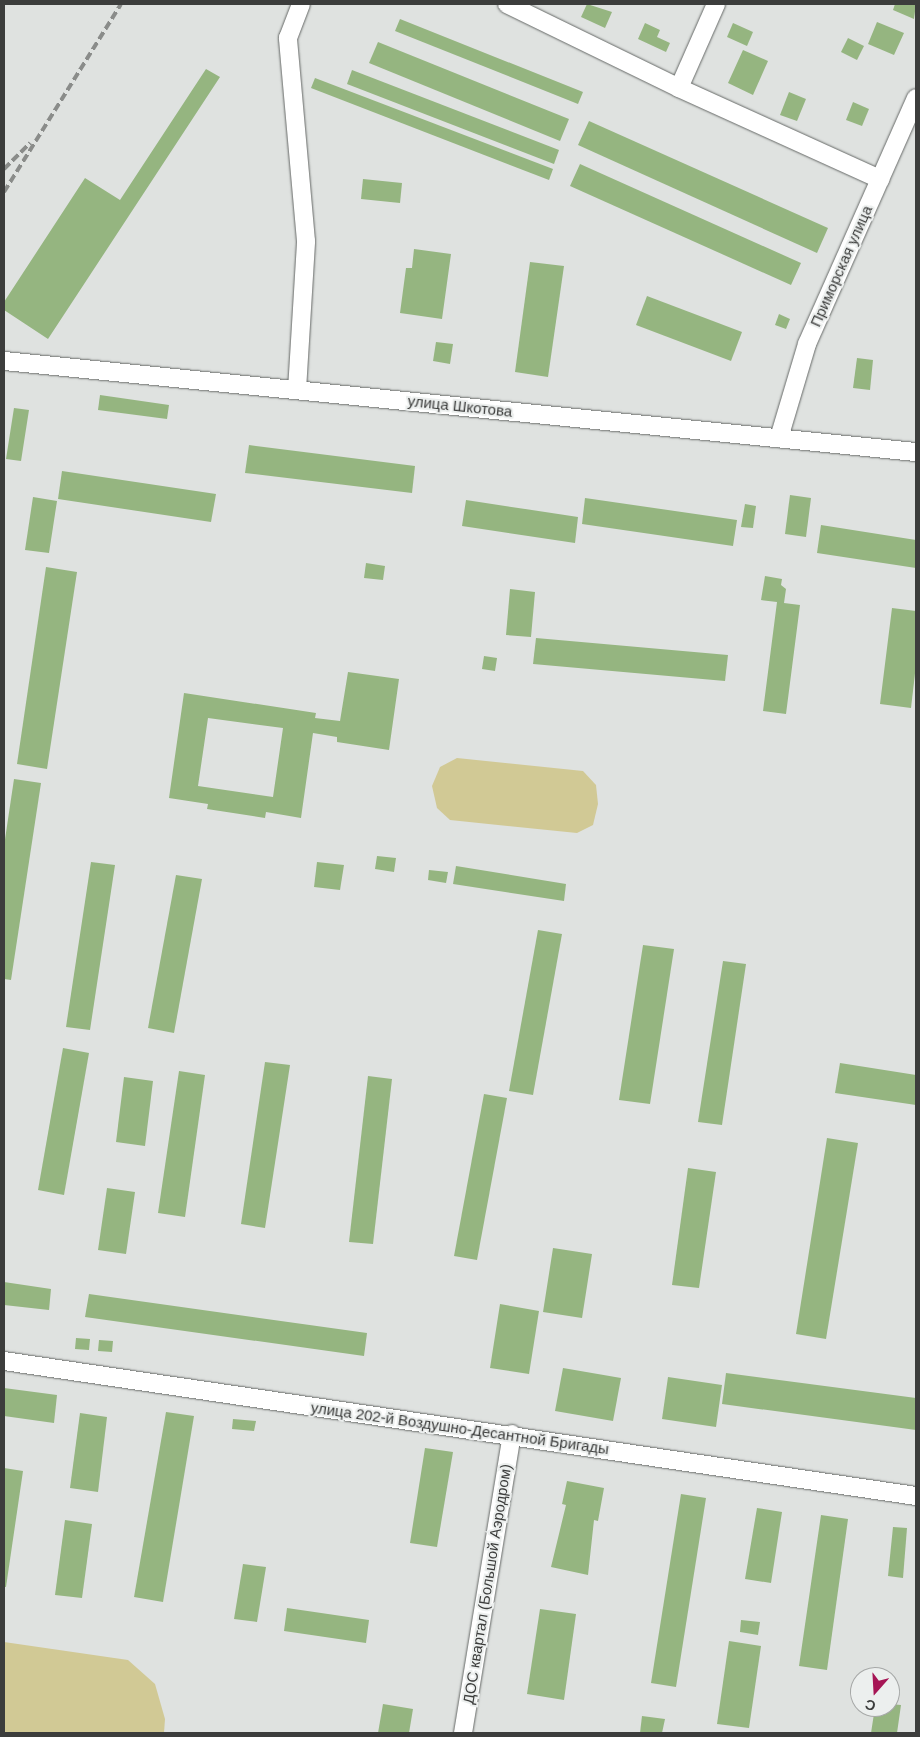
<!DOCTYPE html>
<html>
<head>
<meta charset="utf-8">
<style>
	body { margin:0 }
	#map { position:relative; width:920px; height:1737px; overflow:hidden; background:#dfe2e0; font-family:Arial,sans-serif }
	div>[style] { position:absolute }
	.green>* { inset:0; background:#d1c995 }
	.building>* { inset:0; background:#95b580 }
	.roads { filter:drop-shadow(0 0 1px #666967) drop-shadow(0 0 1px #666967) }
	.minor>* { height:18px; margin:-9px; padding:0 9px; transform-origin:9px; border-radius:9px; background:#fff }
	.rail>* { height:4px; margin-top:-2px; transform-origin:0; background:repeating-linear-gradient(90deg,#8a8c8a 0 8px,transparent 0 12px) }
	span { translate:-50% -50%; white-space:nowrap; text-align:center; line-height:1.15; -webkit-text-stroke:4px #ecefee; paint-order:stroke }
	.street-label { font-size:15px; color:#3c3d3c }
	.frame { position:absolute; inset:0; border:5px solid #3c3d3c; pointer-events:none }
	.north { position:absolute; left:850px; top:1667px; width:50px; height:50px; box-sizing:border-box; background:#ecefee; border:1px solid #a6a8a7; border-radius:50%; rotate:199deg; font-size:14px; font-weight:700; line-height:20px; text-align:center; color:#3c3d3c }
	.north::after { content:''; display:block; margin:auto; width:18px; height:22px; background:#a61555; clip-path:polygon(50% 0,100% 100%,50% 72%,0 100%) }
</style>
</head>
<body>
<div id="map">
	<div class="green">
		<i style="clip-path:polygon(457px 758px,583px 771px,596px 785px,598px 804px,593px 825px,577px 833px,450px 820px,437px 808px,432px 786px,440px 767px)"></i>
		<i style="clip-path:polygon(4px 1642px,128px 1660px,155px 1684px,165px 1719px,164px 1733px,4px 1733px)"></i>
	</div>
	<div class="building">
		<i style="clip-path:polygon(587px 4px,612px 12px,605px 28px,581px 17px)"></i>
		<i style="clip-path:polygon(895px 4px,916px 4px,914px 19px,893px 10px)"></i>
		<i style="clip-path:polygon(400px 19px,583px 92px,578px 104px,395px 31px)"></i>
		<i style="clip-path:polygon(877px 22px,904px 33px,894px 55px,868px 44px)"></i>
		<i style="clip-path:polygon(645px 23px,660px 30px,657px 37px,670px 43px,666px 52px,638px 39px)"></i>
		<i style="clip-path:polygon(733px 23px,753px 32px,747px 46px,727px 37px)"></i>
		<i style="clip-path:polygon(848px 38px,864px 46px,857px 60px,841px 52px)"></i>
		<i style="clip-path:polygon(378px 42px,569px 119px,560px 141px,369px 63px)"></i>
		<i style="clip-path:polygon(743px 50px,768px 61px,753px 95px,728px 83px)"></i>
		<i style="clip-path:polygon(206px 69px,220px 77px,48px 339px,4px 310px,4px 302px,85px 178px,120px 200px)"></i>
		<i style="clip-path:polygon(352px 70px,559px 150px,554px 164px,347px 84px)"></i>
		<i style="clip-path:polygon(315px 78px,553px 169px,549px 180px,311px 88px)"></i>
		<i style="clip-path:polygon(789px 92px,806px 99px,797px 121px,780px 115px)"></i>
		<i style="clip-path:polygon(853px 102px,869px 109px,862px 126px,846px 120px)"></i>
		<i style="clip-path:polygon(589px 121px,828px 228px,817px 253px,578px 145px)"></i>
		<i style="clip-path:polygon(580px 164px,801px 263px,791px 285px,570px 186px)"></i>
		<i style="clip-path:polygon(363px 179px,402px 183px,400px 203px,361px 199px)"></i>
		<i style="clip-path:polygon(414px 249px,451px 254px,442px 319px,400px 313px,406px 268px,412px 268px)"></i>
		<i style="clip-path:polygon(530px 262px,564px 266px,548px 377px,515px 372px)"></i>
		<i style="clip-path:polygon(647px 296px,742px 332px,731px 361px,636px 325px)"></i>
		<i style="clip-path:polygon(779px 314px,790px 319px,786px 329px,775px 325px)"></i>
		<i style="clip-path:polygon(436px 342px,453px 344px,450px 364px,433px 361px)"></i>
		<i style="clip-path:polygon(857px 358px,873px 360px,870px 390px,853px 388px)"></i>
		<i style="clip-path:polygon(100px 395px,169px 405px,167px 419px,98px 410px)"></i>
		<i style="clip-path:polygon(14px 408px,29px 410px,21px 461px,6px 459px)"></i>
		<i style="clip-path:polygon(249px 445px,415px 466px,412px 493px,245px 473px)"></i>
		<i style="clip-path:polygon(62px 471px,216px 494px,211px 522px,58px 499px)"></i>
		<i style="clip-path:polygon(790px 495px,811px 498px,806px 537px,785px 534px)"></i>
		<i style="clip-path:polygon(33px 497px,57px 501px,49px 553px,25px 550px)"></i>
		<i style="clip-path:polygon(585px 498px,737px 520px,733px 546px,582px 524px)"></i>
		<i style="clip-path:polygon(466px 500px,578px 517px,575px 543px,462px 526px)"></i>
		<i style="clip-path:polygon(745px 504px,756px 506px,753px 528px,741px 527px)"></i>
		<i style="clip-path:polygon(821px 525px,916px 540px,916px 568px,817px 553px)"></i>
		<i style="clip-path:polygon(366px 563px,385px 566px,383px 580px,364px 578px)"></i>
		<i style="clip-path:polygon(46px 567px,77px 572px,47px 769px,17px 764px)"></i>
		<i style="clip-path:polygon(765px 576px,782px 579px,781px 585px,786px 589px,784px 603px,800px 605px,786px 714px,763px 711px,777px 602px,761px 600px)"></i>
		<i style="clip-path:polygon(510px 589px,535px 592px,531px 637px,506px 635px)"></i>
		<i style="clip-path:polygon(892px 608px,916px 611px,916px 665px,911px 708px,880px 704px)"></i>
		<i style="clip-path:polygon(536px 638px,728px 655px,725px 681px,533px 664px)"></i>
		<i style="clip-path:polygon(484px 656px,497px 658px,495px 671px,482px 669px)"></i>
		<i style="clip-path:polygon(evenodd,348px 672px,399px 679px,389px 750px,337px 742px,337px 737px,313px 733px,301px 818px,266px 812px,265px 818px,207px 809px,208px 804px,169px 798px,184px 693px,316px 713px,315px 718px,340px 721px,348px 672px,208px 718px,283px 728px,273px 797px,198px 786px,208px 718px)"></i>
		<i style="clip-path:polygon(14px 779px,41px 783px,11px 980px,4px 979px,4px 846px)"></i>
		<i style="clip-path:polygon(377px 856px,396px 858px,394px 872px,375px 869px)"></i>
		<i style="clip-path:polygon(91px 862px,115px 865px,90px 1030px,66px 1027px)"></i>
		<i style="clip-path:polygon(317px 862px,344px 865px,340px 890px,314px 887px)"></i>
		<i style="clip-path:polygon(456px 866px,566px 884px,564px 901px,453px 884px)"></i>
		<i style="clip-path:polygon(429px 870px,448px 872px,446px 883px,428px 880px)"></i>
		<i style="clip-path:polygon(176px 875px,202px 879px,174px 1033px,148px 1028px)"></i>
		<i style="clip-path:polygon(538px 930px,562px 934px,533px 1095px,509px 1091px)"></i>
		<i style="clip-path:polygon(643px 945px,674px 949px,650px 1104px,619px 1100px)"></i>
		<i style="clip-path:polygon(723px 961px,746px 964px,722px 1125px,698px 1122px)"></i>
		<i style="clip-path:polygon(63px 1048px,89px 1053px,64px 1195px,38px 1190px)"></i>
		<i style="clip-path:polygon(265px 1062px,290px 1065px,265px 1228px,241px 1224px)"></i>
		<i style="clip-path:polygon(840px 1063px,916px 1075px,916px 1105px,835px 1093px)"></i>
		<i style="clip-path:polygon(179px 1071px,205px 1075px,185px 1217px,158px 1213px)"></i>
		<i style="clip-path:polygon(368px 1076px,392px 1079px,373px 1244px,349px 1242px)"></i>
		<i style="clip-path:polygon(124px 1077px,153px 1081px,145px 1146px,116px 1142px)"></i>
		<i style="clip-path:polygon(484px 1094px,507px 1098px,477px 1260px,454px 1256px)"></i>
		<i style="clip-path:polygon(827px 1138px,858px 1143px,826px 1339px,796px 1334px)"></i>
		<i style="clip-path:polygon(688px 1168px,716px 1172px,699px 1288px,672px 1285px)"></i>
		<i style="clip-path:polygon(107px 1188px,135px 1192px,126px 1254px,98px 1250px)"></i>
		<i style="clip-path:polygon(553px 1248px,592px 1254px,582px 1318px,543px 1312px)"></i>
		<i style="clip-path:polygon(4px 1282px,51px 1289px,49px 1310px,4px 1305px)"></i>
		<i style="clip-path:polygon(89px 1294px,367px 1333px,364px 1356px,85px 1317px)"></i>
		<i style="clip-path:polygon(500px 1304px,539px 1311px,529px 1374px,490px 1368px)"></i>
		<i style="clip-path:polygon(76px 1338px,90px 1339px,89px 1350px,75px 1349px)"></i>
		<i style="clip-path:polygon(99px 1340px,113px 1341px,112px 1352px,98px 1351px)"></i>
		<i style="clip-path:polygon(563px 1368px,621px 1378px,613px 1421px,555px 1411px)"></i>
		<i style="clip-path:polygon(726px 1373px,916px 1398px,916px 1430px,722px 1404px)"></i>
		<i style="clip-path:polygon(668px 1377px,722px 1385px,716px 1427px,662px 1419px)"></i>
		<i style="clip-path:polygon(4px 1388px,57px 1395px,54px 1423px,4px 1416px)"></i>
		<i style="clip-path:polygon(166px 1412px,194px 1416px,163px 1602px,134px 1597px)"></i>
		<i style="clip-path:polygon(80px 1413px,107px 1417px,98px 1492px,70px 1488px)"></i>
		<i style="clip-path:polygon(233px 1419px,256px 1421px,254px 1431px,232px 1429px)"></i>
		<i style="clip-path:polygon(425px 1448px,453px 1452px,437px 1547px,410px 1543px)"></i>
		<i style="clip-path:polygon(4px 1468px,23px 1471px,6px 1587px,4px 1587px)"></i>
		<i style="clip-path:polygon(567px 1481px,604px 1488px,598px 1521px,594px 1520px,588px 1575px,551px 1567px,566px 1505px,562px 1504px)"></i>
		<i style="clip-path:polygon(681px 1494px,706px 1498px,676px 1687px,651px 1683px)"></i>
		<i style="clip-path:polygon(757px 1508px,782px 1512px,771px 1583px,745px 1579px)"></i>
		<i style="clip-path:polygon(821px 1515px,848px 1519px,827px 1670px,799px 1666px)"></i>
		<i style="clip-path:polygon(65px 1520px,92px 1524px,82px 1598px,55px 1595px)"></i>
		<i style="clip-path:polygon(893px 1527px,907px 1528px,903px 1578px,888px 1576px)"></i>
		<i style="clip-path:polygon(243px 1564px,266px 1567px,257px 1622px,234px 1619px)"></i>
		<i style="clip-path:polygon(287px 1608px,369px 1620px,366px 1643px,284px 1631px)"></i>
		<i style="clip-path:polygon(540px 1609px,576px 1614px,564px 1700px,527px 1694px)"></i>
		<i style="clip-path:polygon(741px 1620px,760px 1622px,758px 1635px,740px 1632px)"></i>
		<i style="clip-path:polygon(729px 1641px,761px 1646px,749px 1728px,717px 1724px)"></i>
		<i style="clip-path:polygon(383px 1704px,413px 1709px,409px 1733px,378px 1733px)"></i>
		<i style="clip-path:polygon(890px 1704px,901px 1705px,897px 1733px,871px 1733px,875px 1707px,890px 1707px)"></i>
		<i style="clip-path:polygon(642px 1716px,665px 1719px,662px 1733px,640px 1733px)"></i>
	</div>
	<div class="roads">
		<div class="minor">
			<i style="left:507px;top:4px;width:191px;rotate:26deg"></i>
			<i style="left:679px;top:88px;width:221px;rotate:24.4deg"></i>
			<i style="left:679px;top:88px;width:92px;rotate:-66.2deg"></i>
			<i style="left:4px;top:361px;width:917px;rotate:5.7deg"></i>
			<i style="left:297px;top:390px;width:149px;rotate:-86.5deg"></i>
			<i style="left:306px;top:241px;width:204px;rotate:-95.1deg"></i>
			<i style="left:288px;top:38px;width:36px;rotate:-69deg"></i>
			<i style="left:779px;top:438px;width:98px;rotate:-73.4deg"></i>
			<i style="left:807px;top:344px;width:269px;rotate:-66.1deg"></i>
			<i style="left:4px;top:1361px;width:922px;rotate:8.42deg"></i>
			<i style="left:463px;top:1733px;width:303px;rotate:-80.7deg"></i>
		</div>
	</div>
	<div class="rail">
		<i style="left:4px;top:169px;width:37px;rotate:-45deg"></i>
		<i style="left:4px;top:192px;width:221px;rotate:-58.1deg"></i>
	</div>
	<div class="street-label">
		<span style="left:841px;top:266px;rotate:-66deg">Приморская улица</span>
		<span style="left:460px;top:406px;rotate:6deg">улица Шкотова</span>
		<span style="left:460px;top:1428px;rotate:8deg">улица 202-й Воздушно-Десантной Бригады</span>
		<span style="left:487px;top:1584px;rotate:-81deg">ДОС квартал (Большой Аэродром)</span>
	</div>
	<div class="frame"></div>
	<div class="north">С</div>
</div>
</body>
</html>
